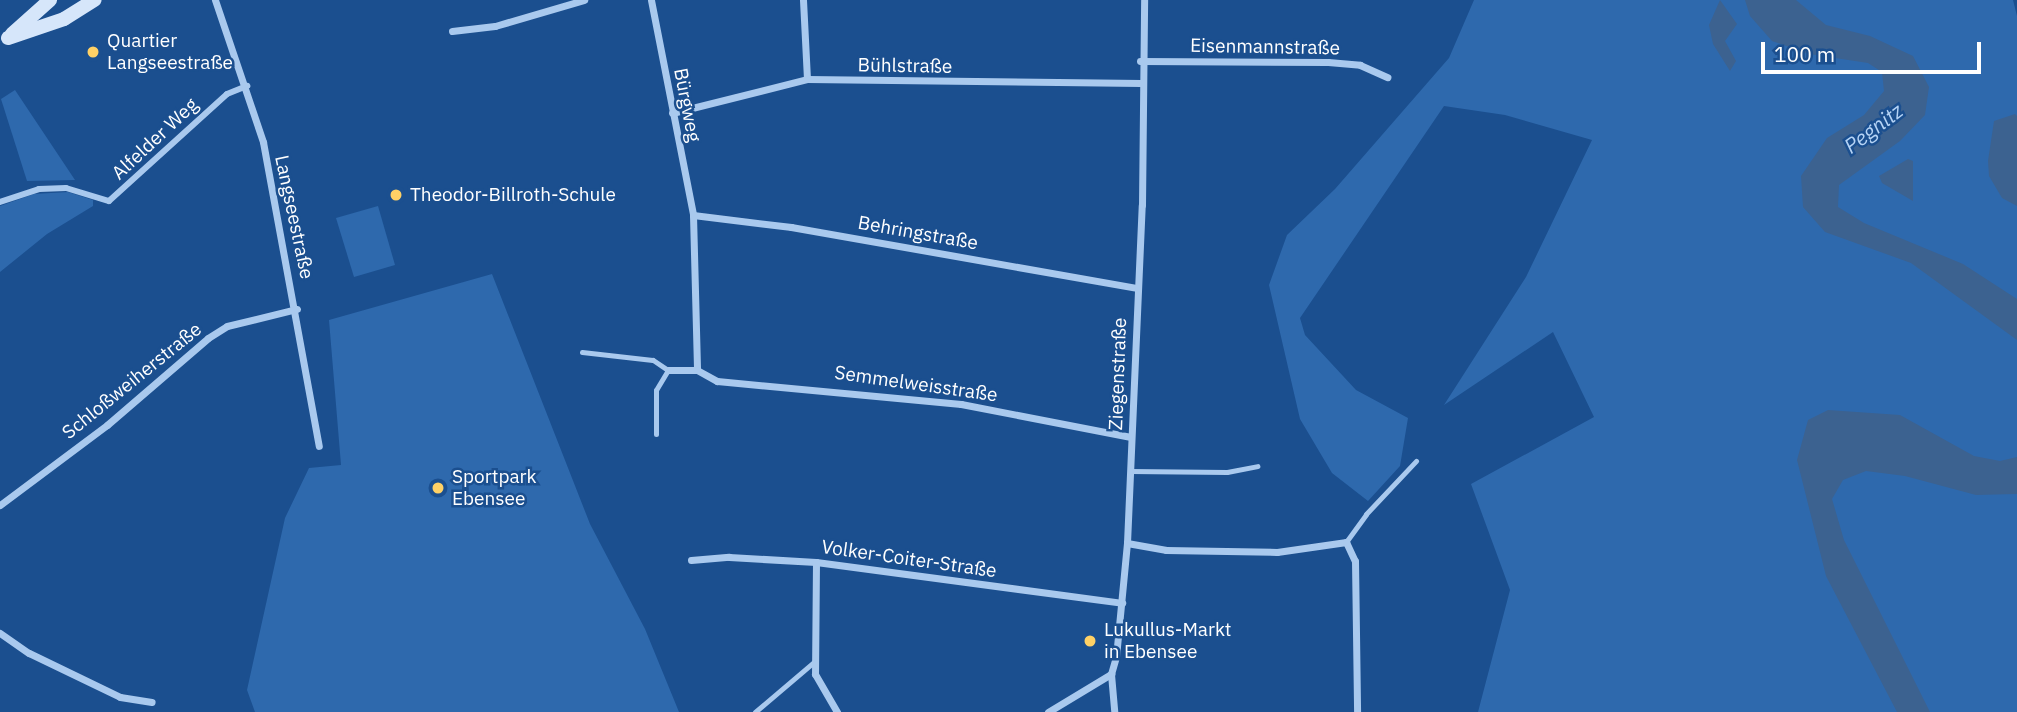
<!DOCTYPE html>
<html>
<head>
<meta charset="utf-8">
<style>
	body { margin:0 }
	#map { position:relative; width:2017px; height:712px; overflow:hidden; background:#1b4f8f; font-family:"IBM Plex Sans",sans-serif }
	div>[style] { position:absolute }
	.green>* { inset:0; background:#2e69ad }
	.water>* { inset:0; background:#3c6290 }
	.service>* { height:5px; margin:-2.5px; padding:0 2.5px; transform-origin:2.5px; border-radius:2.5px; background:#a9c9ee }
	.pedestrian>* { height:6px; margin:-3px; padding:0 3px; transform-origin:3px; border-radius:3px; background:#a9c9ee }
	.minor>* { height:7px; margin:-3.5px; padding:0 3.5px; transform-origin:3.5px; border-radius:3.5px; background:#a9c9ee }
	.secondary>* { height:14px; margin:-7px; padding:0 7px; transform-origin:7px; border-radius:7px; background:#d6e6fa }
	.dots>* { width:19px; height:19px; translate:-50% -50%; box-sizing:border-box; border:4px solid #1b4f8f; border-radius:50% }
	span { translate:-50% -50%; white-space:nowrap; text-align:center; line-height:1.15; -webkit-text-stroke:5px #1b4f8f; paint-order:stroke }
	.poi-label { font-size:19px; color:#fff }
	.left { translate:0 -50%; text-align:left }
	.street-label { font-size:19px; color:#fff }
	.water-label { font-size:21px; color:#b5d3f5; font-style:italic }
	.scale { position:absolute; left:1761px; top:42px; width:220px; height:32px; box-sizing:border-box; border:4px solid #fff; border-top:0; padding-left:9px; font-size:21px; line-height:24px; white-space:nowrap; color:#fff; -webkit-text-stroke:5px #1b4f8f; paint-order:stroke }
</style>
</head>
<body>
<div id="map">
	<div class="green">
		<i style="clip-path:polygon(1474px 0,2013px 0,2017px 16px,2017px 712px,1478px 712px,1510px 590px,1471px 484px,1594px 417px,1553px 332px,1444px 405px,1526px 277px,1592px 140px,1505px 115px,1444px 106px,1300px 318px,1305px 335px,1356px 390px,1408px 418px,1400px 466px,1368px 501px,1332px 473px,1300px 419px,1269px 285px,1287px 235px,1335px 189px,1449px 58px)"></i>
		<i style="clip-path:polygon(15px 90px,75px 180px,27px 181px,1px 99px)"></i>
		<i style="clip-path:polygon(68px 192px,93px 200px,93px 206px,47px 234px,0 272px,0 206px,34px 194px)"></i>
		<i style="clip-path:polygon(378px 206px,395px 265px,354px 277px,336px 218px)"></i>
		<i style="clip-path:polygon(492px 274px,590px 524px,645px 629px,679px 712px,255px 712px,247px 690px,285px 518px,309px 468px,341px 465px,329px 320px)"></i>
	</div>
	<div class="water">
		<i style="clip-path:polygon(1720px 0,1737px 24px,1725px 41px,1736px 61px,1730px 71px,1713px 44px,1709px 25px)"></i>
		<i style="clip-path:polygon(1745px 0,1796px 0,1826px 25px,1870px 36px,1913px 56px,1929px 87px,1925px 115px,1900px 141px,1839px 185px,1838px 207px,1864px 223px,1963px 264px,2017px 299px,2017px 340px,1911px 263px,1825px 232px,1803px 207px,1801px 176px,1827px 138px,1864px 115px,1884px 91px,1882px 72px,1868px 63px,1809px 54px,1772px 41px,1750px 16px)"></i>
		<i style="clip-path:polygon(2015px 114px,2017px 116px,2017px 206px,2002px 198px,1989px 176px,1988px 161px,1994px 121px)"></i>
		<i style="clip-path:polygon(1908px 159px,1913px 161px,1913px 201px,1882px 183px,1879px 176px)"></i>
		<i style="clip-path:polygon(1828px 410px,1900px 415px,1974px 456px,2000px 461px,2017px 457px,2017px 494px,1976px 495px,1905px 476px,1866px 471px,1843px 480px,1832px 499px,1844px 540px,1930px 712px,1897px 712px,1826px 576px,1797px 460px,1808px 420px)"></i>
	</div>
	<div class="service">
		<i style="left:582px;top:352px;width:71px;rotate:6.4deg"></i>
		<i style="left:653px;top:360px;width:18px;rotate:34deg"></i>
		<i style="left:668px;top:370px;width:23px;rotate:121deg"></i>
		<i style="left:656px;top:390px;width:44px;rotate:90deg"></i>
		<i style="left:1130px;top:471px;width:97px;rotate:0.6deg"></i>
		<i style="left:1227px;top:472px;width:31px;rotate:-11deg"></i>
		<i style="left:1346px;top:542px;width:34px;rotate:-54deg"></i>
		<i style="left:1366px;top:514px;width:73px;rotate:-46.7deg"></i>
		<i style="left:755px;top:712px;width:79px;rotate:-40.4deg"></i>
	</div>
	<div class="pedestrian">
		<i style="left:0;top:202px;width:41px;rotate:-18.4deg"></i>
		<i style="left:39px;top:189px;width:27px;rotate:-2deg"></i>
		<i style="left:66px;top:188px;width:45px;rotate:16.8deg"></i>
		<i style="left:109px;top:201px;width:159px;rotate:-42.2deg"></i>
		<i style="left:227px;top:94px;width:22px;rotate:-22deg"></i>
	</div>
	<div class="minor">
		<i style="left:215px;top:0;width:150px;rotate:71.3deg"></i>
		<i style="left:263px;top:142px;width:309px;rotate:79.6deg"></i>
		<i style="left:651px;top:0;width:219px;rotate:78.9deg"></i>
		<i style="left:693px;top:215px;width:155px;rotate:88.5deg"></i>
		<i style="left:803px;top:0;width:79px;rotate:87.1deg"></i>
		<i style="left:452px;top:31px;width:43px;rotate:-6.6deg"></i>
		<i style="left:495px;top:26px;width:93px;rotate:-16.3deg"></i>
		<i style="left:1140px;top:61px;width:188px;rotate:0.3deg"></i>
		<i style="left:1328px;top:62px;width:32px;rotate:5deg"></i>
		<i style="left:1360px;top:65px;width:30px;rotate:24deg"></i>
		<i style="left:672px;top:113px;width:139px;rotate:-14.1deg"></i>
		<i style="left:807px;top:79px;width:334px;rotate:0.7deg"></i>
		<i style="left:693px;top:215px;width:99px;rotate:7deg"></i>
		<i style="left:791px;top:227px;width:352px;rotate:10deg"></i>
		<i style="left:668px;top:370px;width:29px"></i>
		<i style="left:697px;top:370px;width:23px;rotate:29deg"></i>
		<i style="left:717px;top:381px;width:245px;rotate:5.4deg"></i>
		<i style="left:961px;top:404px;width:173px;rotate:11deg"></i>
		<i style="left:0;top:505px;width:134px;rotate:-36.8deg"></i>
		<i style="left:107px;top:425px;width:133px;rotate:-40.7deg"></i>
		<i style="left:208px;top:338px;width:22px;rotate:-32deg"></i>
		<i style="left:227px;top:326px;width:72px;rotate:-13.7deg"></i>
		<i style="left:1127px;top:543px;width:40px;rotate:10deg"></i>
		<i style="left:1166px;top:550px;width:111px;rotate:1deg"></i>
		<i style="left:1277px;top:552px;width:70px;rotate:-8.2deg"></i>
		<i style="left:1346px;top:542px;width:21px;rotate:65deg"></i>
		<i style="left:1355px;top:561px;width:151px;rotate:89.2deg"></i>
		<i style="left:691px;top:560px;width:38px;rotate:-5deg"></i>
		<i style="left:729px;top:557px;width:87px;rotate:3.3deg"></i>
		<i style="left:816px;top:562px;width:309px;rotate:7.6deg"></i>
		<i style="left:816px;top:562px;width:112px;rotate:90.5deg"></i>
		<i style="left:815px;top:674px;width:44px;rotate:59.9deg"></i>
		<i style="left:0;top:633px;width:35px;rotate:35deg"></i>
		<i style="left:29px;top:653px;width:101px;rotate:25.8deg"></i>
		<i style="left:120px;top:697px;width:32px;rotate:9deg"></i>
		<i style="left:1111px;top:674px;width:38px;rotate:85deg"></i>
		<i style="left:1048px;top:712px;width:74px;rotate:-31.1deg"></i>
		<i style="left:1111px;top:674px;width:18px;rotate:-74deg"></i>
		<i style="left:1116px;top:657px;width:115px;rotate:-84.5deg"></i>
		<i style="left:1127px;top:543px;width:338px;rotate:-87.5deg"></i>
		<i style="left:1142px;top:205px;width:205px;rotate:-89.4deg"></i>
	</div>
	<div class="secondary">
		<i style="left:12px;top:34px;width:51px;rotate:-41.8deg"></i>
		<i style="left:8px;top:38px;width:59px;rotate:-18.7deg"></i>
		<i style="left:64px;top:19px;width:36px;rotate:-32deg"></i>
	</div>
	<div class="dots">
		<i style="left:93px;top:52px;background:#ffd166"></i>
		<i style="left:396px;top:195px;background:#ffd166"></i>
		<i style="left:438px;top:488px;background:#ffd166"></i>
		<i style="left:1090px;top:641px;background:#ffd166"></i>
	</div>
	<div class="poi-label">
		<span class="left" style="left:107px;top:52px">Quartier<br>Langseestraße</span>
		<span class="left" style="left:410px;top:195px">Theodor-Billroth-Schule</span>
		<span class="left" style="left:452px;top:488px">Sportpark<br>Ebensee</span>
		<span class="left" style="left:1104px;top:641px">Lukullus-Markt<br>in Ebensee</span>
	</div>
	<div class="street-label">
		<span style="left:1265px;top:47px;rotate:1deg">Eisenmannstraße</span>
		<span style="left:905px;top:66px;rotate:1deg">Bühlstraße</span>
		<span style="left:687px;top:105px;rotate:79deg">Bürgweg</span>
		<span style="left:155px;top:139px;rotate:-43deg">Alfelder Weg</span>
		<span style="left:294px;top:217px;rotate:78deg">Langseestraße</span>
		<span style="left:918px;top:233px;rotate:10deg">Behringstraße</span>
		<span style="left:1118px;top:374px;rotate:-88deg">Ziegenstraße</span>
		<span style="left:132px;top:381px;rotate:-39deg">Schloßweiherstraße</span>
		<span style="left:916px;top:384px;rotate:8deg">Semmelweisstraße</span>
		<span style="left:909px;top:559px;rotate:8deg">Volker-Coiter-Straße</span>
	</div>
	<div class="water-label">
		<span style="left:1873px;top:128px;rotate:-37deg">Pegnitz</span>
	</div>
	<div class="scale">100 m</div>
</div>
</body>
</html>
